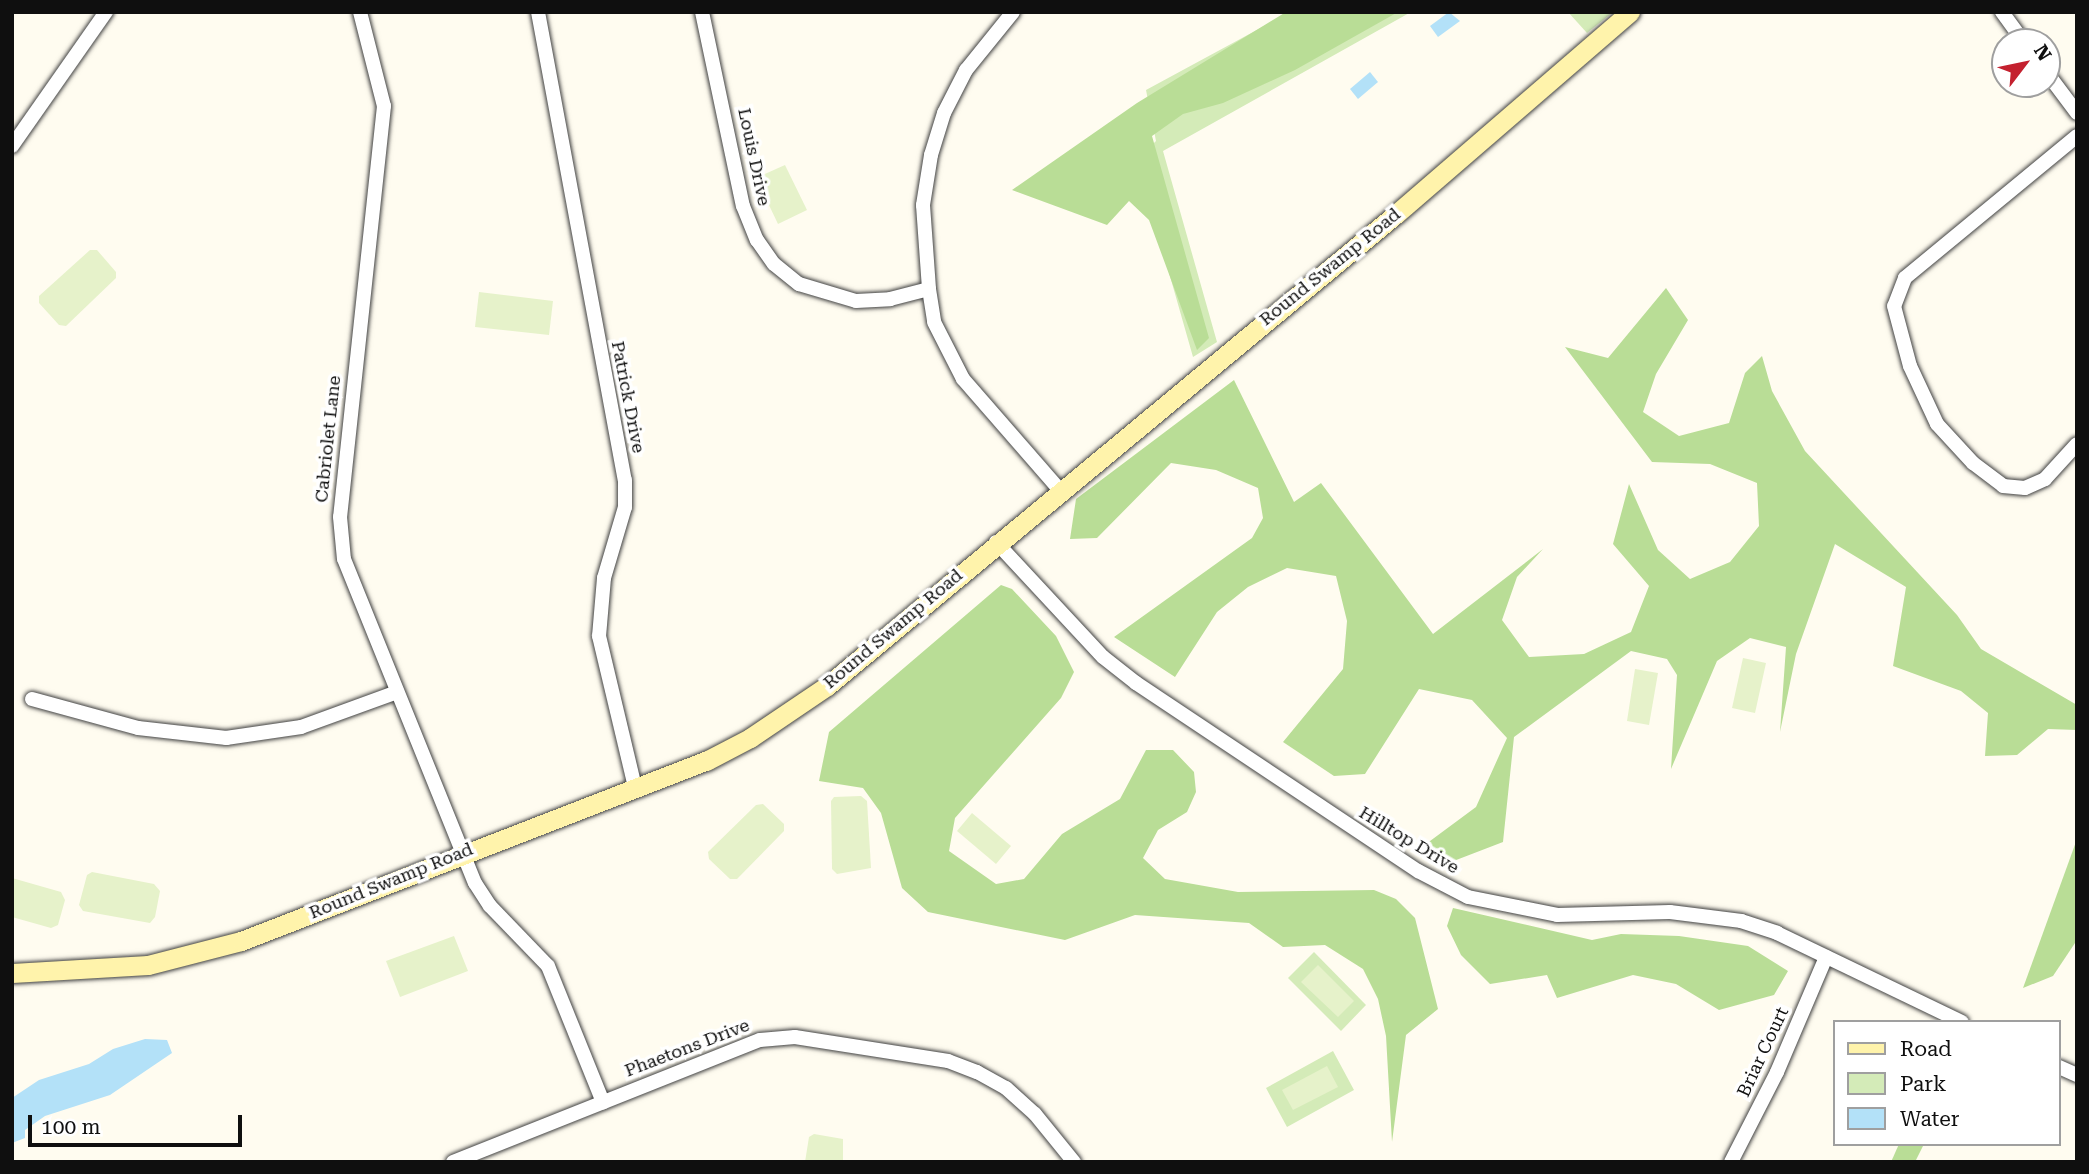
<!DOCTYPE html>
<html>
<head>
<meta charset="utf-8">
<style>
	body { margin:0 }
	#map { position:relative; width:2089px; height:1174px; overflow:hidden; background:#fffcf0; font-family:"Roboto Serif",serif }
	div>[style] { position:absolute }
	.green>* { inset:0; background:#d4ebb8 }
	.forest>* { inset:0; background:#b9dd96 }
	.pitch>* { inset:0; background:#e6f2ca }
	.water>* { inset:0; background:#b3e1f8 }
	.roads { filter:drop-shadow(0 0 2px #424242) drop-shadow(0 0 2px #424242) }
	.street>* { height:14px; margin:-7px; padding:0 7px; transform-origin:7px; border-radius:7px; background:#fff }
	.secondary>* { height:19px; margin:-9.5px; padding:0 9.5px; transform-origin:9.5px; border-radius:9.5px; background:#fff3ab }
	span { translate:-50% -50%; white-space:nowrap; text-align:center; line-height:1.15; -webkit-text-stroke:7px #fff; paint-order:stroke }
	.street-label { font-size:18px; color:#0f0f0f }
	.frame { position:absolute; inset:0; border:14px solid #0f0f0f; pointer-events:none }
	.legend { position:absolute; left:1833px; top:1020px; width:228px; height:126px; box-sizing:border-box; background:#fff; border:2px solid #9f9f9f; margin:0; padding:9px 12px; list-style:none; font-size:21px; color:#0f0f0f }
	.legend li { display:flex; align-items:center; gap:14px; height:35px }
	.legend b { width:35px; border:2px solid #9f9f9f }
	.north { position:absolute; left:1991px; top:28px; width:70px; height:70px; box-sizing:border-box; background:#fff; border:2px solid #9f9f9f; border-radius:50%; rotate:58deg; font-size:19px; font-weight:700; line-height:28px; text-align:center; color:#0f0f0f }
	.north::after { content:''; display:block; margin:auto; width:24px; height:32px; background:#c4212f; clip-path:polygon(50% 0,100% 100%,50% 72%,0 100%) }
	.scale { position:absolute; left:28px; top:1115px; width:214px; height:32px; box-sizing:border-box; border:4px solid #0f0f0f; border-top:0; padding-left:9px; font-size:21px; line-height:24px; white-space:nowrap; color:#0f0f0f; -webkit-text-stroke:5px #fff; paint-order:stroke }
</style>
</head>
<body>
<div id="map">
	<div class="green">
		<i style="clip-path:polygon(1290px 12px,1411px 12px,1163px 151px,1217px 342px,1193px 357px,1152px 213px,1113px 183px,1156px 141px,1146px 90px)"></i>
		<i style="clip-path:polygon(1568px 12px,1613px 12px,1587px 33px)"></i>
		<i style="clip-path:polygon(1314px 952px,1366px 1005px,1341px 1031px,1288px 978px)"></i>
		<i style="clip-path:polygon(1333px 1051px,1354px 1090px,1287px 1127px,1266px 1088px)"></i>
	</div>
	<div class="forest">
		<i style="clip-path:polygon(1286px 12px,1398px 12px,1295px 70px,1223px 103px,1183px 114px,1152px 136px,1209px 338px,1197px 350px,1149px 220px,1129px 201px,1107px 225px,1012px 190px,1137px 103px)"></i>
		<i style="clip-path:polygon(1666px 288px,1688px 320px,1656px 374px,1643px 412px,1679px 436px,1729px 423px,1745px 373px,1762px 356px,1772px 391px,1805px 451px,1957px 615px,1981px 649px,2077px 705px,2077px 730px,2048px 729px,2017px 755px,1985px 756px,1988px 713px,1961px 691px,1893px 666px,1906px 587px,1835px 544px,1796px 654px,1780px 732px,1786px 647px,1750px 638px,1717px 661px,1671px 769px,1677px 675px,1667px 659px,1631px 651px,1514px 737px,1503px 842px,1451px 862px,1426px 844px,1476px 807px,1507px 738px,1472px 700px,1419px 689px,1365px 774px,1334px 776px,1283px 742px,1343px 669px,1347px 621px,1336px 576px,1287px 568px,1248px 587px,1217px 612px,1175px 677px,1114px 637px,1252px 538px,1263px 518px,1258px 488px,1216px 470px,1171px 463px,1097px 538px,1070px 539px,1076px 499px,1234px 380px,1294px 502px,1321px 483px,1433px 634px,1543px 549px,1517px 577px,1502px 620px,1529px 657px,1584px 654px,1631px 632px,1649px 586px,1613px 544px,1629px 484px,1658px 550px,1690px 579px,1730px 562px,1759px 526px,1757px 483px,1710px 464px,1652px 462px,1565px 347px,1608px 358px)"></i>
		<i style="clip-path:polygon(1001px 585px,1012px 589px,1056px 636px,1074px 672px,1061px 698px,955px 818px,949px 851px,996px 884px,1024px 879px,1062px 834px,1120px 799px,1146px 750px,1173px 750px,1194px 772px,1196px 792px,1187px 812px,1158px 830px,1143px 858px,1165px 879px,1238px 892px,1374px 890px,1396px 899px,1415px 918px,1438px 1009px,1406px 1035px,1392px 1142px,1386px 1036px,1378px 999px,1363px 969px,1325px 945px,1283px 947px,1249px 923px,1135px 915px,1065px 940px,928px 912px,902px 888px,881px 813px,863px 788px,819px 781px,829px 732px)"></i>
		<i style="clip-path:polygon(2077px 839px,2077px 940px,2053px 976px,2023px 988px)"></i>
		<i style="clip-path:polygon(1453px 908px,1592px 940px,1621px 934px,1679px 936px,1748px 946px,1788px 971px,1774px 995px,1719px 1010px,1676px 984px,1633px 975px,1557px 998px,1547px 975px,1490px 984px,1461px 955px,1447px 926px)"></i>
		<i style="clip-path:polygon(1899px 1144px,1924px 1144px,1915px 1162px,1891px 1162px)"></i>
	</div>
	<div class="pitch">
		<i style="clip-path:polygon(785px 165px,807px 210px,778px 224px,756px 178px)"></i>
		<i style="clip-path:polygon(90px 250px,97px 250px,116px 272px,116px 278px,66px 326px,59px 325px,39px 303px,39px 296px)"></i>
		<i style="clip-path:polygon(479px 292px,553px 301px,549px 335px,475px 327px)"></i>
		<i style="clip-path:polygon(1743px 658px,1766px 663px,1755px 713px,1732px 708px)"></i>
		<i style="clip-path:polygon(1635px 669px,1658px 673px,1649px 725px,1627px 721px)"></i>
		<i style="clip-path:polygon(861px 796px,867px 801px,871px 868px,837px 874px,832px 869px,831px 801px,834px 797px)"></i>
		<i style="clip-path:polygon(763px 804px,784px 824px,784px 831px,737px 879px,730px 879px,709px 859px,708px 852px,756px 805px)"></i>
		<i style="clip-path:polygon(972px 813px,1011px 846px,996px 864px,957px 831px)"></i>
		<i style="clip-path:polygon(92px 872px,154px 884px,160px 891px,155px 917px,150px 923px,83px 911px,79px 905px,87px 875px)"></i>
		<i style="clip-path:polygon(12px 878px,61px 892px,65px 900px,58px 925px,51px 928px,12px 917px)"></i>
		<i style="clip-path:polygon(454px 936px,468px 971px,400px 997px,386px 961px)"></i>
		<i style="clip-path:polygon(1318px 965px,1354px 1001px,1338px 1017px,1301px 982px)"></i>
		<i style="clip-path:polygon(1327px 1066px,1338px 1087px,1293px 1110px,1282px 1090px)"></i>
		<i style="clip-path:polygon(814px 1134px,843px 1139px,843px 1162px,805px 1162px,809px 1137px)"></i>
	</div>
	<div class="water">
		<i style="clip-path:polygon(1449px 12px,1460px 21px,1438px 37px,1430px 26px)"></i>
		<i style="clip-path:polygon(1370px 72px,1378px 82px,1358px 99px,1350px 89px)"></i>
		<i style="clip-path:polygon(145px 1039px,167px 1040px,172px 1053px,110px 1095px,45px 1116px,25px 1130px,25px 1138px,12px 1143px,12px 1098px,39px 1080px,89px 1064px,113px 1049px)"></i>
	</div>
	<div class="roads">
		<div class="street">
			<i style="left:360px;top:12px;width:97px;rotate:75.7deg"></i>
			<i style="left:384px;top:106px;width:413px;rotate:96.1deg"></i>
			<i style="left:340px;top:517px;width:42px;rotate:84.6deg"></i>
			<i style="left:344px;top:559px;width:349px;rotate:68deg"></i>
			<i style="left:475px;top:883px;width:27px;rotate:57deg"></i>
			<i style="left:490px;top:906px;width:83px;rotate:46deg"></i>
			<i style="left:548px;top:966px;width:147px;rotate:68deg"></i>
			<i style="left:538px;top:12px;width:476px;rotate:79.5deg"></i>
			<i style="left:625px;top:480px;width:27px;rotate:90deg"></i>
			<i style="left:625px;top:507px;width:74px;rotate:106.5deg"></i>
			<i style="left:604px;top:578px;width:58px;rotate:94.9deg"></i>
			<i style="left:599px;top:636px;width:155px;rotate:76.6deg"></i>
			<i style="left:702px;top:12px;width:198px;rotate:78.1deg"></i>
			<i style="left:743px;top:206px;width:37px;rotate:68deg"></i>
			<i style="left:757px;top:240px;width:29px;rotate:55deg"></i>
			<i style="left:774px;top:264px;width:32px;rotate:39deg"></i>
			<i style="left:799px;top:284px;width:59px;rotate:16.6deg"></i>
			<i style="left:856px;top:301px;width:34px;rotate:-3deg"></i>
			<i style="left:890px;top:299px;width:40px;rotate:-14.4deg"></i>
			<i style="left:1013px;top:12px;width:75px;rotate:129deg"></i>
			<i style="left:966px;top:70px;width:48px;rotate:117.1deg"></i>
			<i style="left:944px;top:113px;width:44px;rotate:107.2deg"></i>
			<i style="left:931px;top:155px;width:51px;rotate:99.1deg"></i>
			<i style="left:923px;top:205px;width:84px;rotate:85.9deg"></i>
			<i style="left:929px;top:289px;width:33px;rotate:81deg"></i>
			<i style="left:934px;top:322px;width:64px;rotate:63deg"></i>
			<i style="left:963px;top:379px;width:147px;rotate:48.9deg"></i>
			<i style="left:2002px;top:12px;width:37px;rotate:54deg"></i>
			<i style="left:2047px;top:73px;width:50px;rotate:53.1deg"></i>
			<i style="left:2077px;top:136px;width:223px;rotate:140.5deg"></i>
			<i style="left:1905px;top:278px;width:30px;rotate:111deg"></i>
			<i style="left:1894px;top:306px;width:62px;rotate:75.1deg"></i>
			<i style="left:1910px;top:366px;width:64px;rotate:65deg"></i>
			<i style="left:1937px;top:424px;width:53px;rotate:47.3deg"></i>
			<i style="left:1973px;top:463px;width:38px;rotate:37deg"></i>
			<i style="left:2003px;top:486px;width:22px;rotate:5deg"></i>
			<i style="left:2025px;top:488px;width:22px;rotate:-24deg"></i>
			<i style="left:2045px;top:479px;width:47px;rotate:-47.6deg"></i>
			<i style="left:12px;top:146px;width:164px;rotate:-55deg"></i>
			<i style="left:996px;top:542px;width:157px;rotate:47.1deg"></i>
			<i style="left:1103px;top:657px;width:42px;rotate:38.2deg"></i>
			<i style="left:1136px;top:683px;width:339px;rotate:33.7deg"></i>
			<i style="left:1418px;top:871px;width:56px;rotate:27.5deg"></i>
			<i style="left:1468px;top:897px;width:91px;rotate:11.4deg"></i>
			<i style="left:1557px;top:915px;width:113px;rotate:-1.5deg"></i>
			<i style="left:1670px;top:912px;width:72px;rotate:7.2deg"></i>
			<i style="left:1741px;top:921px;width:38px;rotate:18deg"></i>
			<i style="left:1777px;top:933px;width:205px;rotate:25.7deg"></i>
			<i style="left:32px;top:699px;width:110px;rotate:15.3deg"></i>
			<i style="left:138px;top:728px;width:89px;rotate:6.5deg"></i>
			<i style="left:226px;top:738px;width:76px;rotate:-8.3deg"></i>
			<i style="left:301px;top:727px;width:102px;rotate:-20deg"></i>
			<i style="left:2059px;top:1067px;width:20px;rotate:24deg"></i>
			<i style="left:453px;top:1162px;width:330px;rotate:-21.7deg"></i>
			<i style="left:760px;top:1040px;width:35px;rotate:-5deg"></i>
			<i style="left:795px;top:1037px;width:155px;rotate:8.9deg"></i>
			<i style="left:948px;top:1061px;width:31px;rotate:21deg"></i>
			<i style="left:977px;top:1072px;width:33px;rotate:29deg"></i>
			<i style="left:1006px;top:1088px;width:39px;rotate:42deg"></i>
			<i style="left:1035px;top:1114px;width:62px;rotate:50.9deg"></i>
			<i style="left:1731px;top:1162px;width:101px;rotate:-62.9deg"></i>
			<i style="left:1777px;top:1072px;width:125px;rotate:-66.9deg"></i>
		</div>
		<div class="secondary">
			<i style="left:12px;top:973px;width:136px;rotate:-3.4deg"></i>
			<i style="left:148px;top:965px;width:96px;rotate:-14.5deg"></i>
			<i style="left:241px;top:941px;width:499px;rotate:-21.2deg"></i>
			<i style="left:706px;top:761px;width:50px;rotate:-27.6deg"></i>
			<i style="left:750px;top:738px;width:93px;rotate:-34deg"></i>
			<i style="left:827px;top:686px;width:739px;rotate:-39.68deg"></i>
			<i style="left:1396px;top:214px;width:309px;rotate:-40.8deg"></i>
		</div>
	</div>
	<div class="street-label">
		<span style="left:754px;top:157px;rotate:78deg">Louis Drive</span>
		<span style="left:1330px;top:267px;rotate:-39deg">Round Swamp Road</span>
		<span style="left:628px;top:397px;rotate:79deg">Patrick Drive</span>
		<span style="left:328px;top:439px;rotate:-84deg">Cabriolet Lane</span>
		<span style="left:893px;top:629px;rotate:-40deg">Round Swamp Road</span>
		<span style="left:1409px;top:840px;rotate:31deg">Hilltop Drive</span>
		<span style="left:391px;top:881px;rotate:-22deg">Round Swamp Road</span>
		<span style="left:687px;top:1048px;rotate:-21deg">Phaetons Drive</span>
		<span style="left:1763px;top:1052px;rotate:-65deg">Briar Court</span>
	</div>
	<div class="frame"></div>
	<ul class="legend">
	<li><b style="height:9px;background:#fff3ab"></b>Road</li>
	<li><b style="height:19px;background:#d4ebb8"></b>Park</li>
	<li><b style="height:19px;background:#b3e1f8"></b>Water</li>
	</ul>
	<div class="north">N</div>
	<div class="scale">100 m</div>
</div>
</body>
</html>
